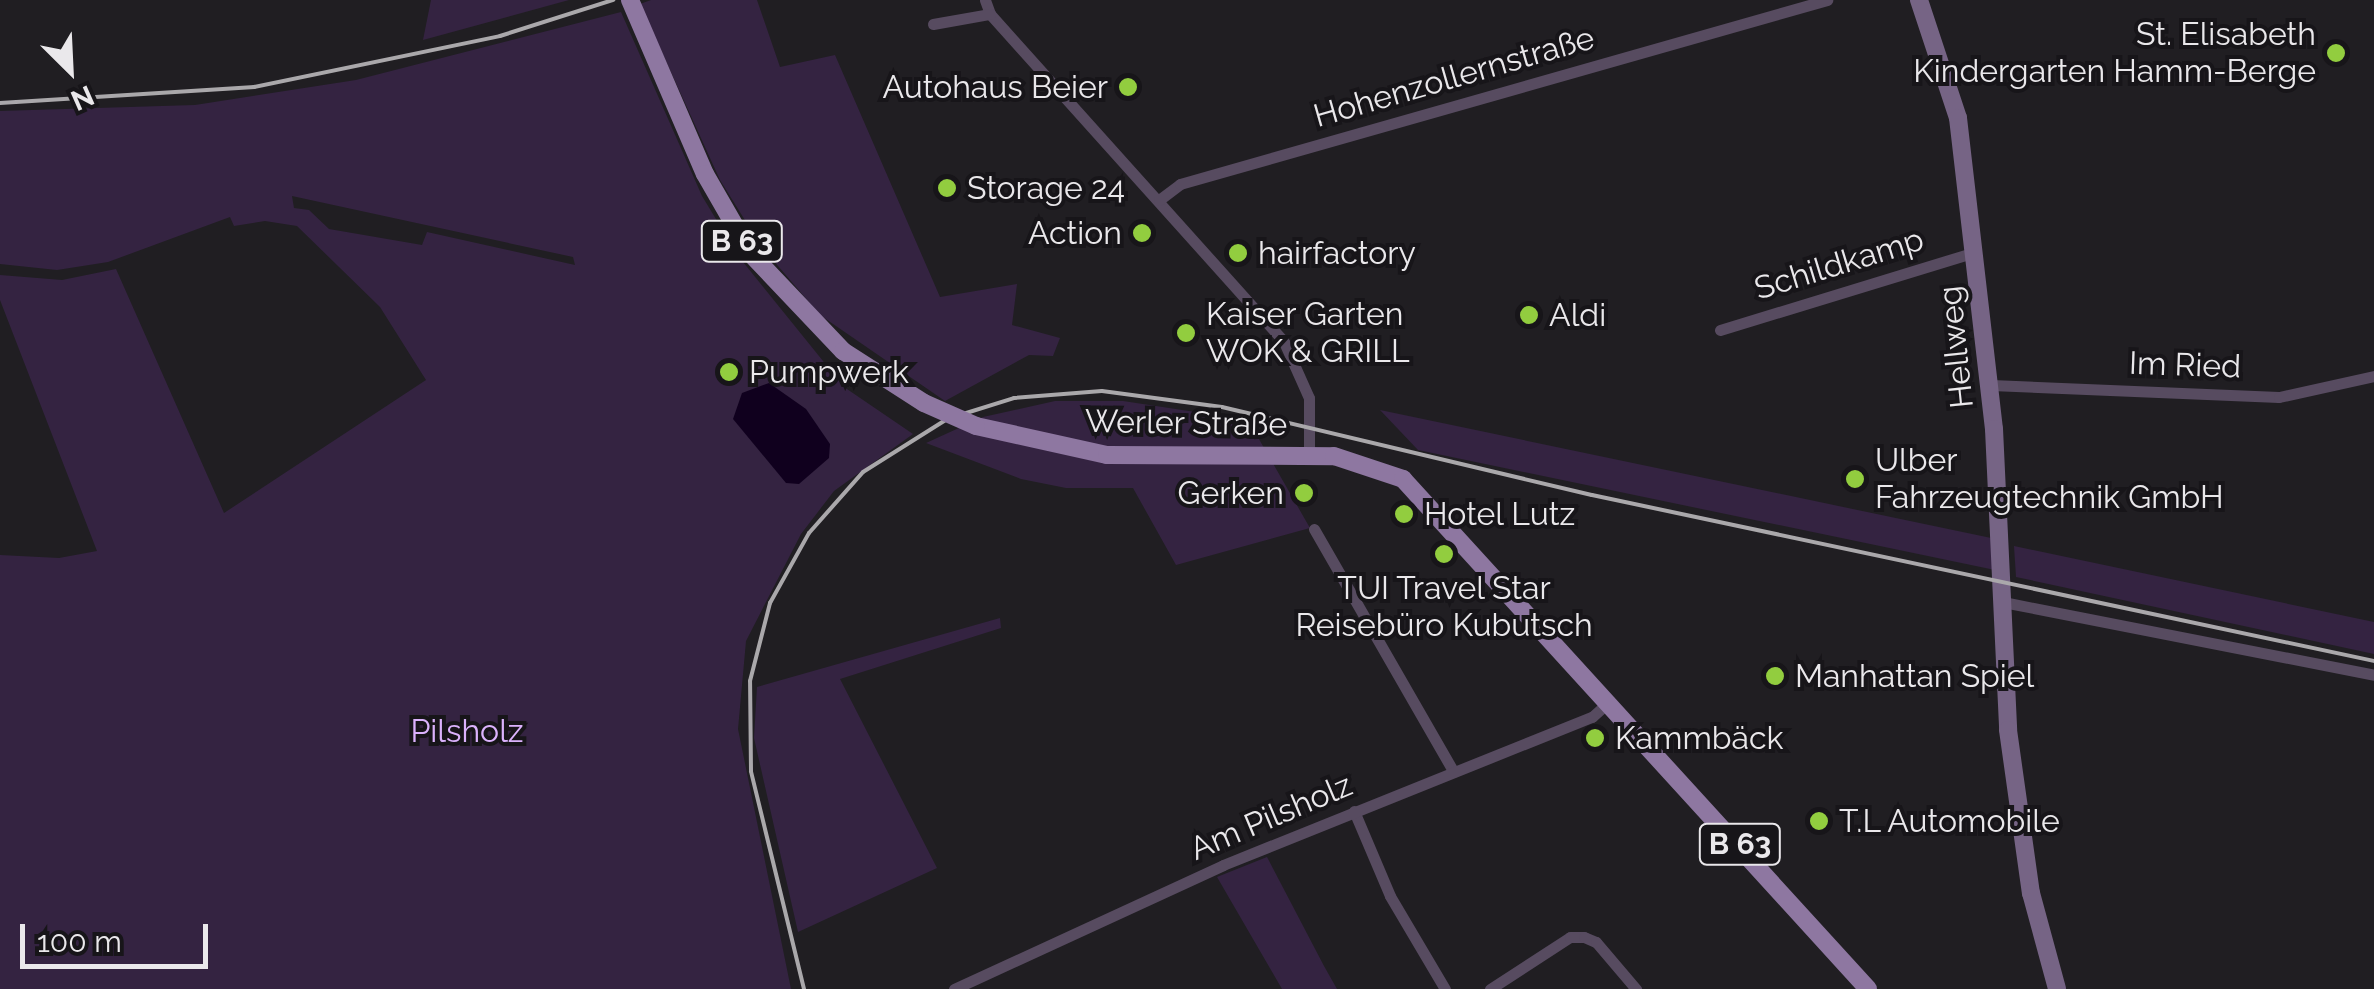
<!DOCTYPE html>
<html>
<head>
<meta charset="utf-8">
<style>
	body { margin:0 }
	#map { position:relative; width:2374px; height:989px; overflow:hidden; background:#201e22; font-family:Raleway,sans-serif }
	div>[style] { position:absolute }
	.green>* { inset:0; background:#342341 }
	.water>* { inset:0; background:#10001e }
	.street>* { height:11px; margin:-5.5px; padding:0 5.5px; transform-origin:5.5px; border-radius:5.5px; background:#574b60 }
	.secondary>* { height:18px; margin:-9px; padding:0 9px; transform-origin:9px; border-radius:9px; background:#766485 }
	.primary>* { height:18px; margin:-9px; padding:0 9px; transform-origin:9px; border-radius:9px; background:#8e77a1 }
	.rail>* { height:4px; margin:-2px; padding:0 2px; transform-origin:2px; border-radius:2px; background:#aaa8ab }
	.primary-bridge>* { height:18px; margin:-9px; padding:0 9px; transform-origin:9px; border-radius:9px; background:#8e77a1 }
	.dots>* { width:28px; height:28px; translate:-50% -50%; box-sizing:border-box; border:5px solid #171519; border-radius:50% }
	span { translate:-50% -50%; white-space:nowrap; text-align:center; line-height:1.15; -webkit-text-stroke:8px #171519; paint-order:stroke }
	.shield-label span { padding:2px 8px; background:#171519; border:2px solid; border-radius:8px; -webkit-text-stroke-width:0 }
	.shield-label { font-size:30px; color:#eae8eb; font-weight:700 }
	.poi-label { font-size:32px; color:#eae8eb }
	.right { translate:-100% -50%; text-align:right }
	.left { translate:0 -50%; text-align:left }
	.street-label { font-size:32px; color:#eae8eb }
	.park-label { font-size:32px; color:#dbb2fc }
	.north { position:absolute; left:20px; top:20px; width:100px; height:100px; -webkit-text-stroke:8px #171519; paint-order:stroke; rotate:156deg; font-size:28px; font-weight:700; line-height:40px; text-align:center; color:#eae8eb }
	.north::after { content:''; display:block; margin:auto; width:35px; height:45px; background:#eae8eb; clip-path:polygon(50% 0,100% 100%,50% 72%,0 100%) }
	.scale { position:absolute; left:20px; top:924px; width:188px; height:45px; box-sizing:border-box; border:5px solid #eae8eb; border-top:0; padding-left:12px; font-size:30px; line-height:35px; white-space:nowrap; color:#eae8eb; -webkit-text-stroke:8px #171519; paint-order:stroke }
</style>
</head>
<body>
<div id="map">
	<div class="green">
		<i style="clip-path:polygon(431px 0,569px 0,423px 40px)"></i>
		<i style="clip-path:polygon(651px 0,757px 0,780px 67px,835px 55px,940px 297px,1017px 284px,1012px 325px,1060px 338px,1053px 356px,1029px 355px,945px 401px,820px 315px,761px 246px,720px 180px,640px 4px)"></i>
		<i style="clip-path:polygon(evenodd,621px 12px,702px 196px,739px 257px,844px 387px,913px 434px,834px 491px,801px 534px,746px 641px,738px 729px,791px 989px,0 989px,0 555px,59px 558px,97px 551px,0 300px,0 275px,62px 280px,116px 269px,224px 513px,426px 380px,380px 307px,297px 226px,265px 221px,234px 226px,230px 217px,108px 262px,57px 270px,0 264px,0 111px,195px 105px,356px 80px,621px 12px,292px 196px,573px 257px,575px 265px,427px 232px,422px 245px,329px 229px,309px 210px,294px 208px,292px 196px)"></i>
		<i style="clip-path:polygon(1055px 401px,1123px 401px,1248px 420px,1310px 528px,1176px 565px,1133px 488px,1066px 488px,1021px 479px,926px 443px,983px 417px)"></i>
		<i style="clip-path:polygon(1380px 410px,1996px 539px,1995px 570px,1418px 450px)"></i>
		<i style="clip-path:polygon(2014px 546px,2374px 622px,2374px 654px,2016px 577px)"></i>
		<i style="clip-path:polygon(1000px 618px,1001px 628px,840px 679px,937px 868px,798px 932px,754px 738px,757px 687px)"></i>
		<i style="clip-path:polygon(1267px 857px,1324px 966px,1337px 989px,1282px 989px,1217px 877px)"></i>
	</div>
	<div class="water">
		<i style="clip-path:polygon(769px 383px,806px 409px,830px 444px,829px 458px,799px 484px,786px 483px,733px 419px,742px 393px)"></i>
	</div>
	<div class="street">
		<i style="left:985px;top:0;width:15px;rotate:70deg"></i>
		<i style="left:990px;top:14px;width:440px;rotate:48.1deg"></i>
		<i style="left:1284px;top:342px;width:61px;rotate:65.9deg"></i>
		<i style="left:1309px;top:398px;width:57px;rotate:90deg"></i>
		<i style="left:933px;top:24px;width:58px;rotate:-10deg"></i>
		<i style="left:1159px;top:200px;width:26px;rotate:-37deg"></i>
		<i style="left:1180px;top:184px;width:673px;rotate:-15.88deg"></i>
		<i style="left:1720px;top:330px;width:267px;rotate:-17deg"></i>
		<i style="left:1991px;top:385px;width:288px;rotate:2.4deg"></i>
		<i style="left:2279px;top:397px;width:97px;rotate:-12.5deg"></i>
		<i style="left:1314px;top:529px;width:280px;rotate:60.1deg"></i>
		<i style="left:2003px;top:602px;width:378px;rotate:11.1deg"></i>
		<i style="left:1354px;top:811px;width:92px;rotate:67deg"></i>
		<i style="left:1390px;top:896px;width:108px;rotate:59.4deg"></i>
		<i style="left:954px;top:989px;width:296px;rotate:-24.7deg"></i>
		<i style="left:1223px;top:865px;width:398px;rotate:-21.9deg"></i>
		<i style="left:1592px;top:717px;width:24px;rotate:-42deg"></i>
		<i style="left:1490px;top:989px;width:95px;rotate:-33deg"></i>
		<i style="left:1570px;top:937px;width:14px"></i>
		<i style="left:1584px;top:937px;width:13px;rotate:23deg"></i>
		<i style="left:1596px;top:942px;width:62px;rotate:49.6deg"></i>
	</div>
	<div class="secondary">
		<i style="left:1919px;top:0;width:124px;rotate:71.7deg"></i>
		<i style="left:1958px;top:118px;width:313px;rotate:83.4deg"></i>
		<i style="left:1994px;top:429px;width:301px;rotate:87.3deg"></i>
		<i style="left:2008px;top:730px;width:165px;rotate:82deg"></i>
		<i style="left:2031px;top:893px;width:99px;rotate:74.8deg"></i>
	</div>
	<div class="primary">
		<i style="left:630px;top:0;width:189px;rotate:66.7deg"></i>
		<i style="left:705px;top:174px;width:92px;rotate:60.1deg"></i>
		<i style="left:751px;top:254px;width:134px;rotate:46.5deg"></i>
		<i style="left:843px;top:351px;width:96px;rotate:32.7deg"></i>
		<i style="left:976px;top:426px;width:134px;rotate:12.5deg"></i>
		<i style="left:1107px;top:455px;width:227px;rotate:0.3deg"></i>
		<i style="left:1334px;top:456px;width:73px;rotate:18.4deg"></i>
		<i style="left:1403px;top:479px;width:690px;rotate:47.64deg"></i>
	</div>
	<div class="rail">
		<i style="left:0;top:103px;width:255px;rotate:-3.6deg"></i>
		<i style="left:254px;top:87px;width:251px;rotate:-11.7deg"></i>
		<i style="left:500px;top:36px;width:119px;rotate:-17.7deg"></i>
		<i style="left:804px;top:989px;width:224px;rotate:-103.7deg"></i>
		<i style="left:751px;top:771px;width:90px;rotate:-90.6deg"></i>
		<i style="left:750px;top:681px;width:81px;rotate:-75.6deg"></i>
		<i style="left:770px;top:603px;width:80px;rotate:-60.9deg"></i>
		<i style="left:809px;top:533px;width:81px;rotate:-48.5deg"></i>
		<i style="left:863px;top:472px;width:99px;rotate:-32.2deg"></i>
		<i style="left:947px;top:419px;width:70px;rotate:-17.4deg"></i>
		<i style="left:1014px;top:398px;width:88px;rotate:-4.5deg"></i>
		<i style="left:1102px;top:391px;width:121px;rotate:7.6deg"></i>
		<i style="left:1222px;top:407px;width:380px;rotate:13.4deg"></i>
		<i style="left:1592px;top:495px;width:799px;rotate:11.98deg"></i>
	</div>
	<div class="primary-bridge">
		<i style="left:924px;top:403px;width:57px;rotate:23.9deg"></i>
	</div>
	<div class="dots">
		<i style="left:2336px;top:53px;background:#92cd3f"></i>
		<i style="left:1128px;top:87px;background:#92cd3f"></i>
		<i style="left:947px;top:188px;background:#92cd3f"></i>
		<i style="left:1142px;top:233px;background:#92cd3f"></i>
		<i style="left:1238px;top:253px;background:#92cd3f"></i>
		<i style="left:1529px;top:315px;background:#92cd3f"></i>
		<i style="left:1186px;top:333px;background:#92cd3f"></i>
		<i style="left:729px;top:372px;background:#92cd3f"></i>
		<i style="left:1855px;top:479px;background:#92cd3f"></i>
		<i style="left:1304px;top:493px;background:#92cd3f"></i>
		<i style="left:1404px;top:514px;background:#92cd3f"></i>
		<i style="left:1444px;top:554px;background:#92cd3f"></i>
		<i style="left:1775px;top:676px;background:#92cd3f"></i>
		<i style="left:1595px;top:738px;background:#92cd3f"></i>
		<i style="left:1819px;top:821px;background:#92cd3f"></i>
	</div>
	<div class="shield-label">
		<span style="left:742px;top:241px">B 63</span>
		<span style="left:1740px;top:844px">B 63</span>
	</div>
	<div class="poi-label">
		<span class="right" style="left:2316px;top:53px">St. Elisabeth<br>Kindergarten Hamm-Berge</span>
		<span class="right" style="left:1108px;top:87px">Autohaus Beier</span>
		<span class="left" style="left:967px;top:188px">Storage 24</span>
		<span class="right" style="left:1122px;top:233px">Action</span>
		<span class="left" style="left:1258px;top:253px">hairfactory</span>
		<span class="left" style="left:1206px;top:333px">Kaiser Garten<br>WOK &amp; GRILL</span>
		<span class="left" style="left:1549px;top:315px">Aldi</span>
		<span class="left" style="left:749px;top:372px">Pumpwerk</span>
		<span class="left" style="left:1875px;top:479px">Ulber<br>Fahrzeugtechnik GmbH</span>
		<span class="right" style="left:1284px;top:493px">Gerken</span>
		<span class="left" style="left:1424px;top:514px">Hotel Lutz</span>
		<span style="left:1444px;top:607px">TUI Travel Star<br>Reisebüro Kubutsch</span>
		<span class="left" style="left:1795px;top:676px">Manhattan Spiel</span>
		<span class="left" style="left:1615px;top:738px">Kammbäck</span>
		<span class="left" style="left:1839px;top:821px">T.L Automobile</span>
	</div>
	<div class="street-label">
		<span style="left:1454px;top:77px;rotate:-16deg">Hohenzollernstraße</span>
		<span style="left:1839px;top:264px;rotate:-17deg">Schildkamp</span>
		<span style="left:1956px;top:347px;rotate:-96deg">Hellweg</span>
		<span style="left:2185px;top:365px;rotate:2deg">Im Ried</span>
		<span style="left:1186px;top:423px;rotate:1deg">Werler Straße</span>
		<span style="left:1271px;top:817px;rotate:-23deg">Am Pilsholz</span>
	</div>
	<div class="park-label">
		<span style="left:467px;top:731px">Pilsholz</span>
	</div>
	<div class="north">N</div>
	<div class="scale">100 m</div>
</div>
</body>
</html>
